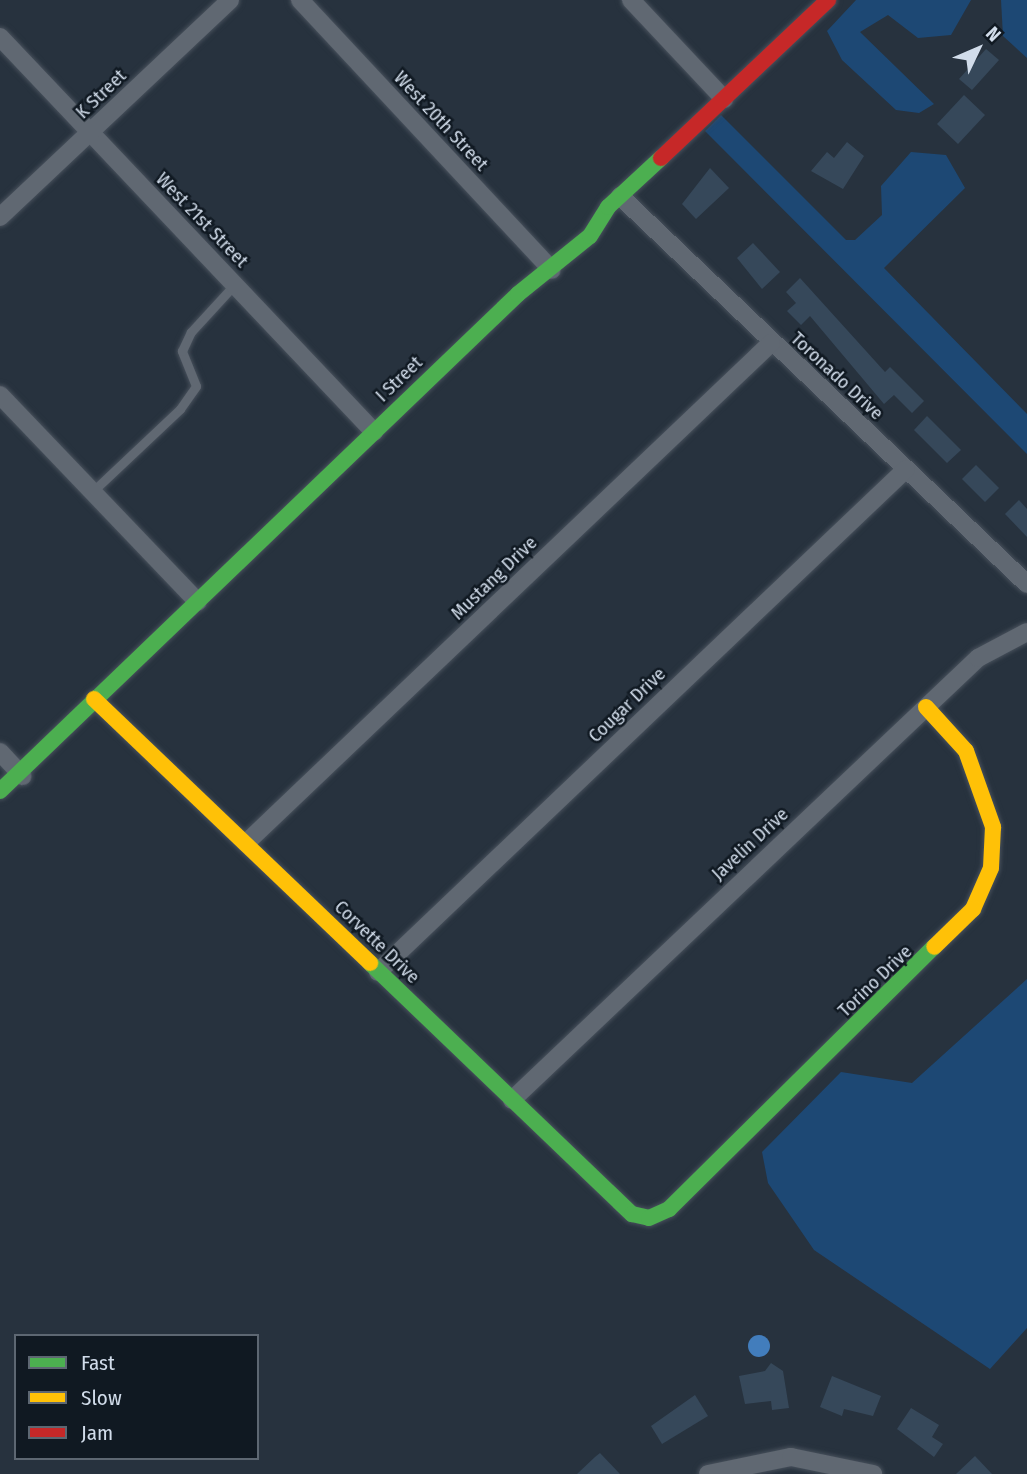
<!DOCTYPE html>
<html>
<head>
<meta charset="utf-8">
<style>
	body { margin:0 }
	#map { position:relative; width:1027px; height:1474px; overflow:hidden; background:#27323e; font-family:"Fira Sans Condensed",sans-serif }
	div>[style] { position:absolute }
	.green>* { inset:0; background:#1d4874 }
	.water>* { inset:0; background:#427dbc }
	.round { border-radius:50% }
	.building>* { inset:0; background:#36485a }
	.roads { filter:drop-shadow(0 0 2px #47505b) drop-shadow(0 0 2px #47505b) }
	.lane>* { height:9px; margin:-4.5px; padding:0 4.5px; transform-origin:4.5px; border-radius:4.5px; background:#606872 }
	.street>* { height:18px; margin:-9px; padding:0 9px; transform-origin:9px; border-radius:9px; background:#606872 }
	.fast>* { height:16px; margin:-8px; padding:0 8px; transform-origin:8px; border-radius:8px; background:#4caf50 }
	.slow>* { height:16px; margin:-8px; padding:0 8px; transform-origin:8px; border-radius:8px; background:#ffc107 }
	.jam>* { height:16px; margin:-8px; padding:0 8px; transform-origin:8px; border-radius:8px; background:#c62828 }
	span { translate:-50% -50%; white-space:nowrap; text-align:center; line-height:1.15; -webkit-text-stroke:5px #101922; paint-order:stroke }
	.street-label { font-size:19px; color:#d1dcea }
	.legend { position:absolute; left:14px; top:1334px; width:245px; height:126px; box-sizing:border-box; background:#101922; border:2px solid #5d6772; margin:0; padding:9px 12px; list-style:none; font-size:21px; color:#d1dcea }
	.legend li { display:flex; align-items:center; gap:14px; height:35px }
	.legend b { width:35px; border:2px solid #5d6772 }
	.north { position:absolute; left:943px; top:14px; width:70px; height:70px; -webkit-text-stroke:5px #101922; paint-order:stroke; rotate:46deg; font-size:19px; font-weight:700; line-height:28px; text-align:center; color:#d1dcea }
	.north::after { content:''; display:block; margin:auto; width:24px; height:32px; background:#d1dcea; clip-path:polygon(50% 0,100% 100%,50% 72%,0 100%) }
</style>
</head>
<body>
<div id="map">
	<div class="green">
		<i style="clip-path:polygon(856px 0,971px 0,951px 35px,918px 38px,888px 15px,860px 32px,934px 104px,919px 113px,896px 110px,842px 60px,827px 31px)"></i>
		<i style="clip-path:polygon(1001px 0,1027px 0,1027px 58px,1003px 36px)"></i>
		<i style="clip-path:polygon(721px 115px,846px 240px,855px 240px,882px 215px,881px 186px,911px 152px,946px 155px,965px 188px,884px 268px,1027px 414px,1027px 454px,705px 131px)"></i>
		<i style="clip-path:polygon(1027px 979px,1027px 1328px,990px 1369px,814px 1250px,768px 1183px,762px 1152px,841px 1072px,912px 1083px)"></i>
	</div>
	<div class="water">
		<i class="round" style="left:748px;top:1335px;width:22px;height:22px"></i>
	</div>
	<div class="building">
		<i style="clip-path:polygon(986px 49px,999px 60px,972px 90px,959px 79px)"></i>
		<i style="clip-path:polygon(964px 95px,985px 115px,958px 144px,937px 124px)"></i>
		<i style="clip-path:polygon(847px 142px,864px 156px,843px 189px,811px 171px,827px 152px,834px 158px)"></i>
		<i style="clip-path:polygon(710px 168px,729px 188px,696px 219px,682px 204px)"></i>
		<i style="clip-path:polygon(753px 243px,780px 272px,762px 289px,737px 258px)"></i>
		<i style="clip-path:polygon(800px 278px,885px 372px,890px 367px,924px 401px,912px 413px,894px 395px,884px 404px,810px 316px,801px 325px,787px 311px,796px 303px,786px 292px)"></i>
		<i style="clip-path:polygon(927px 416px,961px 450px,947px 463px,914px 430px)"></i>
		<i style="clip-path:polygon(976px 465px,999px 488px,985px 502px,962px 479px)"></i>
		<i style="clip-path:polygon(1019px 500px,1027px 509px,1027px 537px,1005px 514px)"></i>
		<i style="clip-path:polygon(771px 1363px,783px 1371px,789px 1408px,772px 1410px,771px 1401px,745px 1404px,739px 1376px,765px 1371px)"></i>
		<i style="clip-path:polygon(832px 1376px,881px 1396px,873px 1416px,844px 1409px,842px 1416px,820px 1407px)"></i>
		<i style="clip-path:polygon(695px 1395px,708px 1416px,662px 1444px,651px 1426px)"></i>
		<i style="clip-path:polygon(911px 1408px,939px 1425px,932px 1437px,943px 1444px,934px 1457px,897px 1429px)"></i>
		<i style="clip-path:polygon(600px 1453px,620px 1474px,577px 1474px,595px 1457px)"></i>
		<i style="clip-path:polygon(975px 1456px,992px 1474px,956px 1474px)"></i>
	</div>
	<div class="roads">
		<div class="lane">
			<i style="left:92px;top:492px;width:121px;rotate:-43.3deg"></i>
			<i style="left:180px;top:409px;width:28px;rotate:-55deg"></i>
			<i style="left:196px;top:386px;width:38px;rotate:-112deg"></i>
			<i style="left:182px;top:351px;width:21px;rotate:-65deg"></i>
			<i style="left:191px;top:332px;width:65px;rotate:-47.5deg"></i>
		</div>
		<div class="street">
			<i style="left:300px;top:0;width:369px;rotate:47deg"></i>
			<i style="left:631px;top:0;width:136px;rotate:46.8deg"></i>
			<i style="left:0;top:37px;width:544px;rotate:46.56deg"></i>
			<i style="left:620px;top:196px;width:562px;rotate:43.63deg"></i>
			<i style="left:0;top:217px;width:316px;rotate:-43.3deg"></i>
			<i style="left:0;top:395px;width:286px;rotate:46.3deg"></i>
			<i style="left:0;top:752px;width:33px;rotate:47deg"></i>
			<i style="left:246px;top:843px;width:725px;rotate:-43.6deg"></i>
			<i style="left:378px;top:972px;width:729px;rotate:-43.61deg"></i>
			<i style="left:512px;top:1100px;width:642px;rotate:-43.49deg"></i>
			<i style="left:978px;top:658px;width:55px;rotate:-28deg"></i>
			<i style="left:708px;top:1474px;width:85px;rotate:-11.6deg"></i>
			<i style="left:791px;top:1457px;width:84px;rotate:11.7deg"></i>
		</div>
		<div class="fast">
			<i style="left:0;top:791px;width:718px;rotate:-43.81deg"></i>
			<i style="left:518px;top:294px;width:92px;rotate:-38.9deg"></i>
			<i style="left:590px;top:236px;width:34px;rotate:-58deg"></i>
			<i style="left:608px;top:207px;width:72px;rotate:-42.8deg"></i>
			<i style="left:370px;top:963px;width:363px;rotate:43.8deg"></i>
			<i style="left:632px;top:1214px;width:17px;rotate:13deg"></i>
			<i style="left:649px;top:1218px;width:22px;rotate:-24deg"></i>
			<i style="left:669px;top:1209px;width:373px;rotate:-44.7deg"></i>
		</div>
		<div class="slow">
			<i style="left:94px;top:699px;width:382px;rotate:43.7deg"></i>
			<i style="left:926px;top:707px;width:59px;rotate:47.7deg"></i>
			<i style="left:966px;top:751px;width:81px;rotate:70.4deg"></i>
			<i style="left:993px;top:827px;width:41px;rotate:92.8deg"></i>
			<i style="left:991px;top:868px;width:45px;rotate:113.7deg"></i>
			<i style="left:973px;top:909px;width:54px;rotate:135.7deg"></i>
		</div>
		<div class="jam">
			<i style="left:661px;top:158px;width:230px;rotate:-43.4deg"></i>
		</div>
	</div>
	<div class="street-label">
		<span style="left:101px;top:94px;rotate:-44deg">K Street</span>
		<span style="left:441px;top:121px;rotate:47deg">West 20th Street</span>
		<span style="left:202px;top:220px;rotate:46deg">West 21st Street</span>
		<span style="left:837px;top:376px;rotate:43deg">Toronado Drive</span>
		<span style="left:399px;top:379px;rotate:-44deg">I Street</span>
		<span style="left:494px;top:578px;rotate:-44deg">Mustang Drive</span>
		<span style="left:627px;top:705px;rotate:-44deg">Cougar Drive</span>
		<span style="left:750px;top:844px;rotate:-43deg">Javelin Drive</span>
		<span style="left:377px;top:942px;rotate:44deg">Corvette Drive</span>
		<span style="left:875px;top:981px;rotate:-44deg">Torino Drive</span>
	</div>
	<ul class="legend">
	<li><b style="height:9px;background:#4caf50"></b>Fast</li>
	<li><b style="height:9px;background:#ffc107"></b>Slow</li>
	<li><b style="height:9px;background:#c62828"></b>Jam</li>
	</ul>
	<div class="north">N</div>
</div>
</body>
</html>
